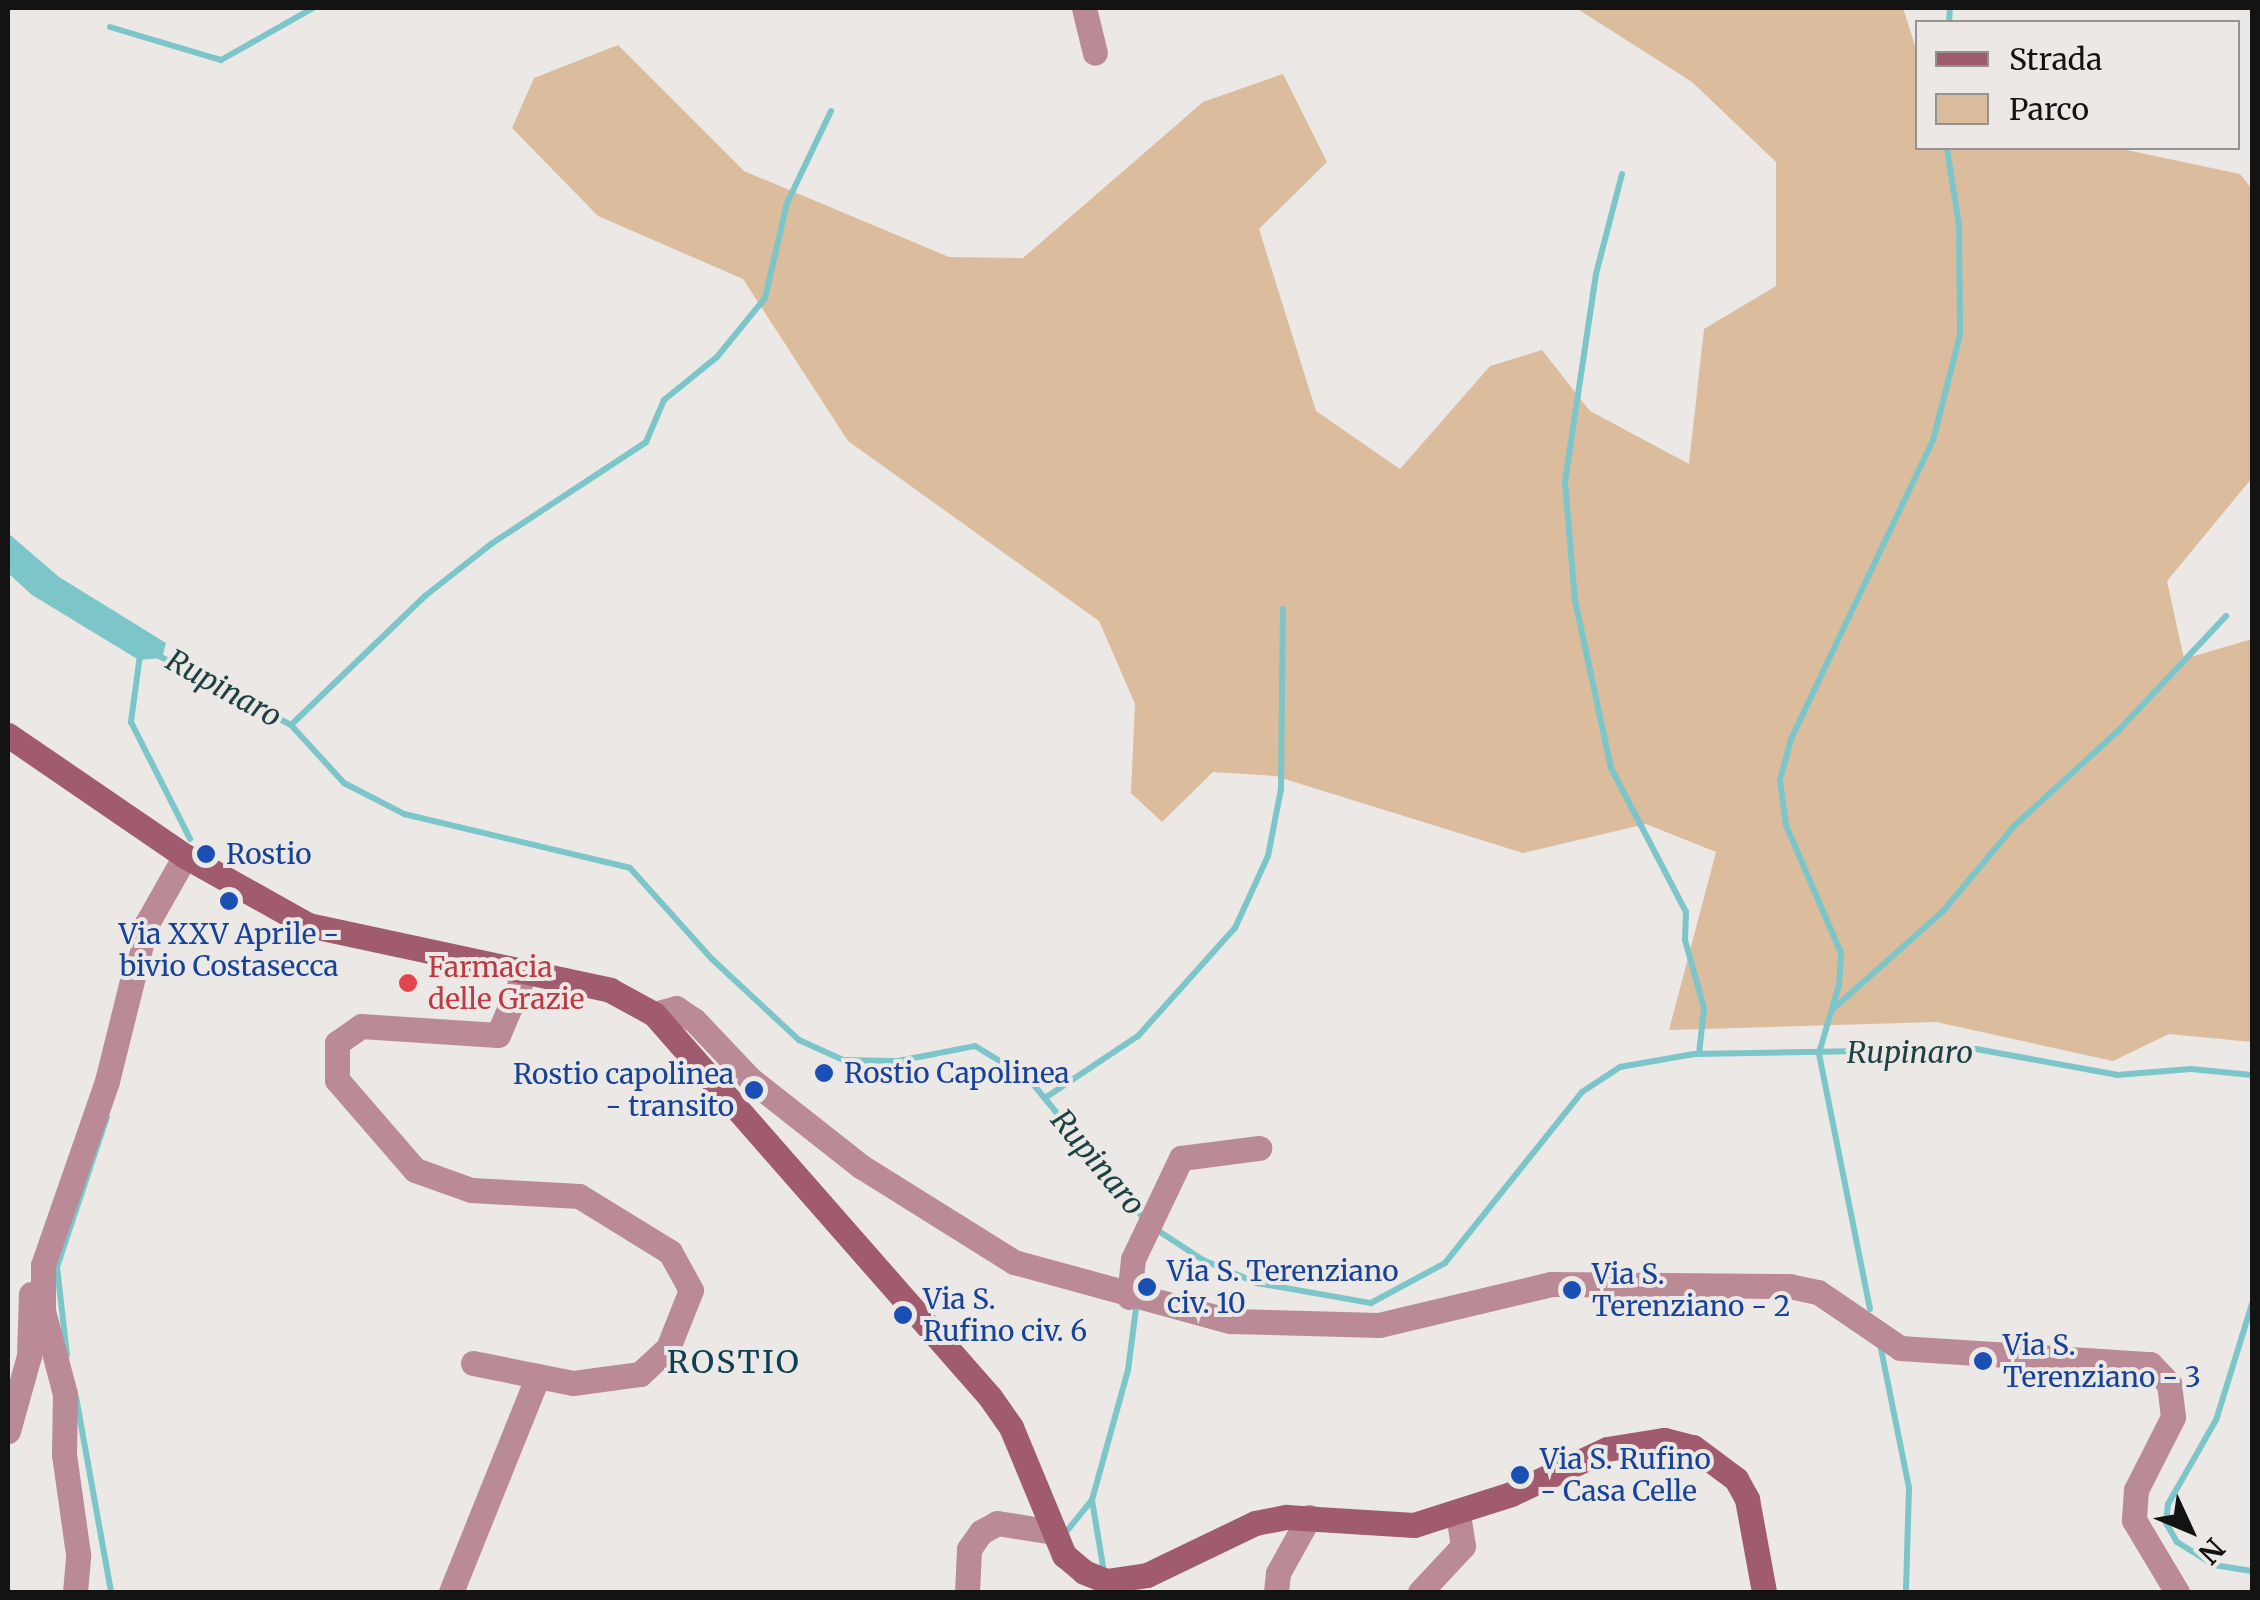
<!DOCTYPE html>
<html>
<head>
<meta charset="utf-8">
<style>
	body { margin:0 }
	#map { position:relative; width:2260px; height:1600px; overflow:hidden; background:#ebe8e6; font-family:Merriweather,serif }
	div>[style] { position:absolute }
	.green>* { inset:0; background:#dbbd9d }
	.water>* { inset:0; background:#7cc6c9 }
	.stream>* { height:6px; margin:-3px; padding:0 3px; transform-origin:3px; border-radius:3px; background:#7cc6c9 }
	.minor>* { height:25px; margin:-12.5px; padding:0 12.5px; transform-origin:12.5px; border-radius:12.5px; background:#ba8a96 }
	.tertiary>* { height:25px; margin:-12.5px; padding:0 12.5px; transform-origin:12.5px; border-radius:12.5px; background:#ba8a96 }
	.secondary>* { height:25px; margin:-12.5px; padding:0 12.5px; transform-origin:12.5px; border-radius:12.5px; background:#a05c6e }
	.dots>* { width:28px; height:28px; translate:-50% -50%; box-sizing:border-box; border:5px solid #ebe8e6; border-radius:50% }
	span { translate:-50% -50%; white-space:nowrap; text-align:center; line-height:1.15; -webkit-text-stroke:8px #ebe8e6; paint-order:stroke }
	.transit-label { font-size:28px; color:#164399 }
	.left { translate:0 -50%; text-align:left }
	.right { translate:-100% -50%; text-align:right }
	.health-label { font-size:28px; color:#be3a42 }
	.water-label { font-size:30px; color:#1d4142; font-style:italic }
	.quarter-label { font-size:32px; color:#0d4052; letter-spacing:2.5px }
	.frame { position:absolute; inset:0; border:10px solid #141313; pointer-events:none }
	.legend { position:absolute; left:1915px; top:20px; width:325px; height:130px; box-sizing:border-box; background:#ebe8e6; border:2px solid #959392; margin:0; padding:12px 18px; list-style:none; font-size:30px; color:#141313 }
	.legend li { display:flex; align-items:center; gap:20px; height:50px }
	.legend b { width:50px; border:2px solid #959392 }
	.north { position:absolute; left:2140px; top:1480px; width:100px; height:100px; -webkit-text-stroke:8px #ebe8e6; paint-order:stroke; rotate:134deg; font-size:28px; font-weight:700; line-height:40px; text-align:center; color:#141313 }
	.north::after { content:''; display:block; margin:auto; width:35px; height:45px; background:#141313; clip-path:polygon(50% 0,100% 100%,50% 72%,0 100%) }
</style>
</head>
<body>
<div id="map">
	<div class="green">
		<i style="clip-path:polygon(1576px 8px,1903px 8px,1917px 52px,1918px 148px,2117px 148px,2240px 174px,2252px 189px,2252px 478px,2167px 581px,2184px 659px,2252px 639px,2252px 1042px,2169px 1034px,2113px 1061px,1936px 1022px,1669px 1030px,1716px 852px,1646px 824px,1523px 853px,1275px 776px,1213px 772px,1162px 822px,1131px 793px,1135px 704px,1099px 621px,848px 441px,743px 279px,598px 216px,512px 128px,534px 78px,618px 45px,744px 171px,949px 257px,1023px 258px,1203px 102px,1283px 74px,1327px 162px,1259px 229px,1316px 411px,1400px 469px,1490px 366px,1542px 350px,1590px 411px,1689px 464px,1704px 329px,1776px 286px,1776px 162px,1692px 82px)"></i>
	</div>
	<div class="water">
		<i style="clip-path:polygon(8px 533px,59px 577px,166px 643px,162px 658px,139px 660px,32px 595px,8px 573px)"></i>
	</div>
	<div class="stream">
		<i style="left:1949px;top:22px;width:14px;rotate:-86deg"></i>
		<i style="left:110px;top:27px;width:116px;rotate:16.6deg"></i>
		<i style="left:221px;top:60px;width:106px;rotate:-29.5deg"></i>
		<i style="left:1622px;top:174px;width:103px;rotate:104.6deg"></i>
		<i style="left:1596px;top:274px;width:210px;rotate:98.5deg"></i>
		<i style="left:1565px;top:482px;width:118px;rotate:85.2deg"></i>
		<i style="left:1575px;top:600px;width:172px;rotate:77.9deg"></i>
		<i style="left:1611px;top:768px;width:162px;rotate:62.5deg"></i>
		<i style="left:1686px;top:912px;width:28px;rotate:92deg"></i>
		<i style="left:1685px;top:940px;width:71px;rotate:74.4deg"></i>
		<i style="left:1704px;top:1008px;width:46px;rotate:96.2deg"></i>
		<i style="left:140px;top:655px;width:68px;rotate:97.7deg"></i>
		<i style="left:131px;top:722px;width:131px;rotate:63.2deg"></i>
		<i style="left:159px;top:656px;width:149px;rotate:27.6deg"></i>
		<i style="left:291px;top:725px;width:79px;rotate:47.6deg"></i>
		<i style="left:344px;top:783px;width:68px;rotate:27.3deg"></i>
		<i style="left:404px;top:814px;width:232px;rotate:13.4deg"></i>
		<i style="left:630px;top:868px;width:122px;rotate:48deg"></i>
		<i style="left:712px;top:959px;width:119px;rotate:43deg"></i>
		<i style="left:799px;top:1040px;width:48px;rotate:24.4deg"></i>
		<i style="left:843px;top:1060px;width:55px;rotate:1deg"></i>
		<i style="left:898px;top:1061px;width:78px;rotate:-11deg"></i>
		<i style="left:975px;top:1046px;width:62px;rotate:31.1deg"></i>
		<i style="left:1028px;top:1078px;width:184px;rotate:50.5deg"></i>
		<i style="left:291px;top:725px;width:186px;rotate:-43.9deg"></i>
		<i style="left:425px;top:596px;width:84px;rotate:-38.2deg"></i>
		<i style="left:491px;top:544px;width:186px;rotate:-33.3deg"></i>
		<i style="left:646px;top:442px;width:46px;rotate:-66.8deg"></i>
		<i style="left:664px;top:400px;width:68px;rotate:-39.1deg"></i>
		<i style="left:717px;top:357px;width:76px;rotate:-50.9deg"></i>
		<i style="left:765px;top:298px;width:98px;rotate:-77deg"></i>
		<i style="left:787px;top:203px;width:102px;rotate:-64.4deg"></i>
		<i style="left:1832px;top:1010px;width:149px;rotate:-41.7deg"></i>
		<i style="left:1943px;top:911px;width:111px;rotate:-50.1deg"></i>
		<i style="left:2014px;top:826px;width:141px;rotate:-42.4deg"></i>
		<i style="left:2118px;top:731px;width:158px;rotate:-46.8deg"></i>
		<i style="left:1045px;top:1098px;width:112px;rotate:-33.7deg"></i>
		<i style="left:1138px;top:1036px;width:145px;rotate:-48.1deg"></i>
		<i style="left:1235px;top:928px;width:79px;rotate:-65.4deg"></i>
		<i style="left:1268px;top:856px;width:68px;rotate:-79deg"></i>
		<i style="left:1281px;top:789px;width:180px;rotate:-89.4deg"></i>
		<i style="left:1154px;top:1228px;width:59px;rotate:33.1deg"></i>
		<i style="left:1203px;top:1260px;width:59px;rotate:23.1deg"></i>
		<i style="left:1257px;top:1283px;width:116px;rotate:10deg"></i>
		<i style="left:1371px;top:1303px;width:84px;rotate:-28.4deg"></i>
		<i style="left:1445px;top:1263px;width:219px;rotate:-51.3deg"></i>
		<i style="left:1582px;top:1092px;width:45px;rotate:-33.3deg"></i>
		<i style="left:1620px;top:1067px;width:75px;rotate:-10deg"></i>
		<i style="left:1694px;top:1054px;width:282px;rotate:-1deg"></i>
		<i style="left:1976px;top:1049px;width:143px;rotate:10.4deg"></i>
		<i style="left:2117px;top:1075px;width:74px;rotate:-4.6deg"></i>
		<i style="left:2191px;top:1069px;width:61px;rotate:5.6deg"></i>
		<i style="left:2252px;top:1304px;width:121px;rotate:107.2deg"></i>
		<i style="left:2216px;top:1420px;width:97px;rotate:119.7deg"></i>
		<i style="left:2168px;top:1504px;width:19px;rotate:96deg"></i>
		<i style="left:2166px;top:1523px;width:22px;rotate:60deg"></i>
		<i style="left:2177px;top:1542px;width:44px;rotate:31.9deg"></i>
		<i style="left:2214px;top:1565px;width:38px;rotate:9deg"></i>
		<i style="left:1870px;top:1309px;width:261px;rotate:-101.3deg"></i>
		<i style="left:1819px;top:1053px;width:71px;rotate:-73.6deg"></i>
		<i style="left:1839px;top:985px;width:32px;rotate:-86deg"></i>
		<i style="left:1841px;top:953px;width:139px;rotate:-113.3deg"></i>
		<i style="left:1786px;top:825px;width:45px;rotate:-97.6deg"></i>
		<i style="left:1780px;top:780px;width:42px;rotate:-75deg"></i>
		<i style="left:1791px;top:739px;width:331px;rotate:-64.6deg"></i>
		<i style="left:1933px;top:440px;width:108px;rotate:-75.6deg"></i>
		<i style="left:1960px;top:335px;width:110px;rotate:-90.5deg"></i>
		<i style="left:1959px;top:225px;width:78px;rotate:-98.9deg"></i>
		<i style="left:1881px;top:1349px;width:142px;rotate:78.6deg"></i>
		<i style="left:1909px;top:1488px;width:104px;rotate:91.7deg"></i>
		<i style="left:67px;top:1355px;width:89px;rotate:-96.5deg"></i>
		<i style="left:57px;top:1267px;width:158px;rotate:-71.6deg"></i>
		<i style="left:76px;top:1397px;width:198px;rotate:79.8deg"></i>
		<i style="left:1066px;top:1532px;width:41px;rotate:-50.9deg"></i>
		<i style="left:1104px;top:1572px;width:73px;rotate:-99.5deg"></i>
		<i style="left:1092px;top:1500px;width:135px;rotate:-74.5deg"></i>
		<i style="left:1128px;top:1370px;width:70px;rotate:-82.6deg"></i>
	</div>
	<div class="minor">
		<i style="left:1084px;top:8px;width:46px;rotate:76.3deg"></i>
		<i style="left:1129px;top:1297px;width:38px;rotate:-84deg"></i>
		<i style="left:1133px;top:1259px;width:112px;rotate:-64.6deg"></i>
		<i style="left:1181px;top:1158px;width:79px;rotate:-7.3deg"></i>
		<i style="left:473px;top:1363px;width:102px;rotate:11.3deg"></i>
		<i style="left:573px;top:1383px;width:68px;rotate:-7.7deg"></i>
		<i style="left:640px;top:1374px;width:38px;rotate:-43deg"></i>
		<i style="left:668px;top:1348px;width:62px;rotate:-68.4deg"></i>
		<i style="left:691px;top:1290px;width:43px;rotate:-118.9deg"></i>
		<i style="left:670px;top:1252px;width:107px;rotate:-148.4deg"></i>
		<i style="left:579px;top:1196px;width:108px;rotate:-176.8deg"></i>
		<i style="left:471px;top:1190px;width:59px;rotate:-160.3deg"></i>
		<i style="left:415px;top:1170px;width:119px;rotate:-130.9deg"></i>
		<i style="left:337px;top:1080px;width:37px;rotate:-90deg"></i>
		<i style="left:337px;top:1043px;width:29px;rotate:-35deg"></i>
		<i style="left:361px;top:1026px;width:137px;rotate:3.8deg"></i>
		<i style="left:498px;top:1035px;width:69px;rotate:-66.8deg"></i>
		<i style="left:8px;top:1431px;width:78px;rotate:-74.4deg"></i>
		<i style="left:29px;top:1356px;width:62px;rotate:-88.2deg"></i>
		<i style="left:75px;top:1592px;width:38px;rotate:-85deg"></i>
		<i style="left:78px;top:1554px;width:100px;rotate:-98deg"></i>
		<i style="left:64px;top:1455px;width:61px;rotate:-89.1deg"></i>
		<i style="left:65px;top:1394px;width:86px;rotate:-104.8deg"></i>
		<i style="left:43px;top:1311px;width:46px;rotate:-90deg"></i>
		<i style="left:43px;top:1265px;width:195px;rotate:-70.8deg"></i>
		<i style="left:107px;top:1081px;width:161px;rotate:-76deg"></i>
		<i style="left:146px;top:925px;width:79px;rotate:-60.5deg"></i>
		<i style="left:451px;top:1592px;width:233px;rotate:-68.1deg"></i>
		<i style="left:967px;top:1592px;width:43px;rotate:-87.3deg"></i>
		<i style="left:969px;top:1549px;width:21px;rotate:-55deg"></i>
		<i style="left:981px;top:1532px;width:18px;rotate:-29deg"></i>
		<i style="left:997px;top:1523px;width:57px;rotate:9.1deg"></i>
		<i style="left:1276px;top:1592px;width:19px;rotate:-84deg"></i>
		<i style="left:1278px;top:1573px;width:64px;rotate:-61deg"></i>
		<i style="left:1420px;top:1592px;width:63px;rotate:-46.9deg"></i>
		<i style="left:1463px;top:1546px;width:31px;rotate:-99deg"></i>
	</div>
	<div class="tertiary">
		<i style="left:654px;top:1014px;width:23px;rotate:-15deg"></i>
		<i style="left:676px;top:1008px;width:22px;rotate:34deg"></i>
		<i style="left:694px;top:1020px;width:81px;rotate:46.5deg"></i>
		<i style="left:750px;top:1079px;width:142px;rotate:38.2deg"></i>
		<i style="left:862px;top:1167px;width:179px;rotate:32deg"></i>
		<i style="left:1014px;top:1262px;width:224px;rotate:15.3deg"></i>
		<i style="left:1230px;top:1321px;width:149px;rotate:1.5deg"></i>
		<i style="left:1379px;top:1325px;width:177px;rotate:-13.4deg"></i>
		<i style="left:1551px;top:1284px;width:238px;rotate:0.5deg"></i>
		<i style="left:1789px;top:1286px;width:30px;rotate:12deg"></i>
		<i style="left:1818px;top:1292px;width:99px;rotate:34.3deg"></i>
		<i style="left:1900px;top:1348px;width:251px;rotate:3.7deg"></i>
		<i style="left:2150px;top:1364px;width:28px;rotate:46deg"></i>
		<i style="left:2169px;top:1384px;width:33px;rotate:83deg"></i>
		<i style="left:2173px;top:1417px;width:82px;rotate:116.9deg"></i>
		<i style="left:2136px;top:1490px;width:30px;rotate:94deg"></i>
		<i style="left:2134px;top:1520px;width:84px;rotate:59.2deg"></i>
	</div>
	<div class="secondary">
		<i style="left:8px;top:735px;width:214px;rotate:34.4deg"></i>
		<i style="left:185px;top:856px;width:141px;rotate:29.3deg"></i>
		<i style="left:308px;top:925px;width:309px;rotate:12.1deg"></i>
		<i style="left:610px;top:990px;width:50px;rotate:28.6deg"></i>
		<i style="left:654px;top:1014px;width:509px;rotate:48.74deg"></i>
		<i style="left:990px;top:1397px;width:37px;rotate:55deg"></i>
		<i style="left:1011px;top:1427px;width:139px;rotate:67.5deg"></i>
		<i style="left:1064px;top:1555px;width:26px;rotate:40deg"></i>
		<i style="left:1084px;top:1572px;width:24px;rotate:22deg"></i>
		<i style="left:1106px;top:1581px;width:41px;rotate:-8.3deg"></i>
		<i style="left:1147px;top:1575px;width:120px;rotate:-25.7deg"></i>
		<i style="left:1255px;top:1523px;width:32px;rotate:-11deg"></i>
		<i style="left:1286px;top:1517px;width:128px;rotate:3.6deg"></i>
		<i style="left:1414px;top:1525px;width:102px;rotate:-17.7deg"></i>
		<i style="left:1511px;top:1494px;width:106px;rotate:-25.1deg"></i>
		<i style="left:1607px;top:1449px;width:58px;rotate:-9deg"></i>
		<i style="left:1664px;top:1440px;width:30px;rotate:14deg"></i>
		<i style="left:1693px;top:1447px;width:54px;rotate:36.7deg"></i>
		<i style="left:1736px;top:1479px;width:23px;rotate:61deg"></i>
		<i style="left:1747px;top:1499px;width:95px;rotate:79.6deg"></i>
	</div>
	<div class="dots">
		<i style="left:206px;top:854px;background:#1a4fb4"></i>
		<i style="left:229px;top:901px;background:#1a4fb4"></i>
		<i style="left:408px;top:983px;background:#e0444e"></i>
		<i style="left:824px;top:1073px;background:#1a4fb4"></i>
		<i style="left:754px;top:1090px;background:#1a4fb4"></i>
		<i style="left:1147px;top:1287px;background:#1a4fb4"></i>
		<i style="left:1572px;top:1290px;background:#1a4fb4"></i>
		<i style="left:903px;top:1315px;background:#1a4fb4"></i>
		<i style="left:1983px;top:1361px;background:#1a4fb4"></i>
		<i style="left:1520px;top:1475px;background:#1a4fb4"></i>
	</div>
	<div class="transit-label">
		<span class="left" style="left:226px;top:854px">Rostio</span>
		<span style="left:229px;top:950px">Via XXV Aprile -<br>bivio Costasecca</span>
		<span class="left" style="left:844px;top:1073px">Rostio Capolinea</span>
		<span class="right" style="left:734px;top:1090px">Rostio capolinea<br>- transito</span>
		<span class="left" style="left:1167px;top:1287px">Via S. Terenziano<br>civ. 10</span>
		<span class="left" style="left:1592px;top:1290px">Via S.<br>Terenziano - 2</span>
		<span class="left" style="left:923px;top:1315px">Via S.<br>Rufino civ. 6</span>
		<span class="left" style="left:2003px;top:1361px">Via S.<br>Terenziano - 3</span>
		<span class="left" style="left:1540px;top:1475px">Via S. Rufino<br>- Casa Celle</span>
	</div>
	<div class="health-label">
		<span class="left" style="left:428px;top:983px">Farmacia<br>delle Grazie</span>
	</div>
	<div class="water-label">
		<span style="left:224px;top:688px;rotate:29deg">Rupinaro</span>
		<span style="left:1910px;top:1052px">Rupinaro</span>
		<span style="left:1098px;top:1162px;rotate:50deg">Rupinaro</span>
	</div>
	<div class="quarter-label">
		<span style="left:734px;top:1362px">ROSTIO</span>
	</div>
	<div class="frame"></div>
	<ul class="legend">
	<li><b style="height:12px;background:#a05c6e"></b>Strada</li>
	<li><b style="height:28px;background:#dbbd9d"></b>Parco</li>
	</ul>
	<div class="north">N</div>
</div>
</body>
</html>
